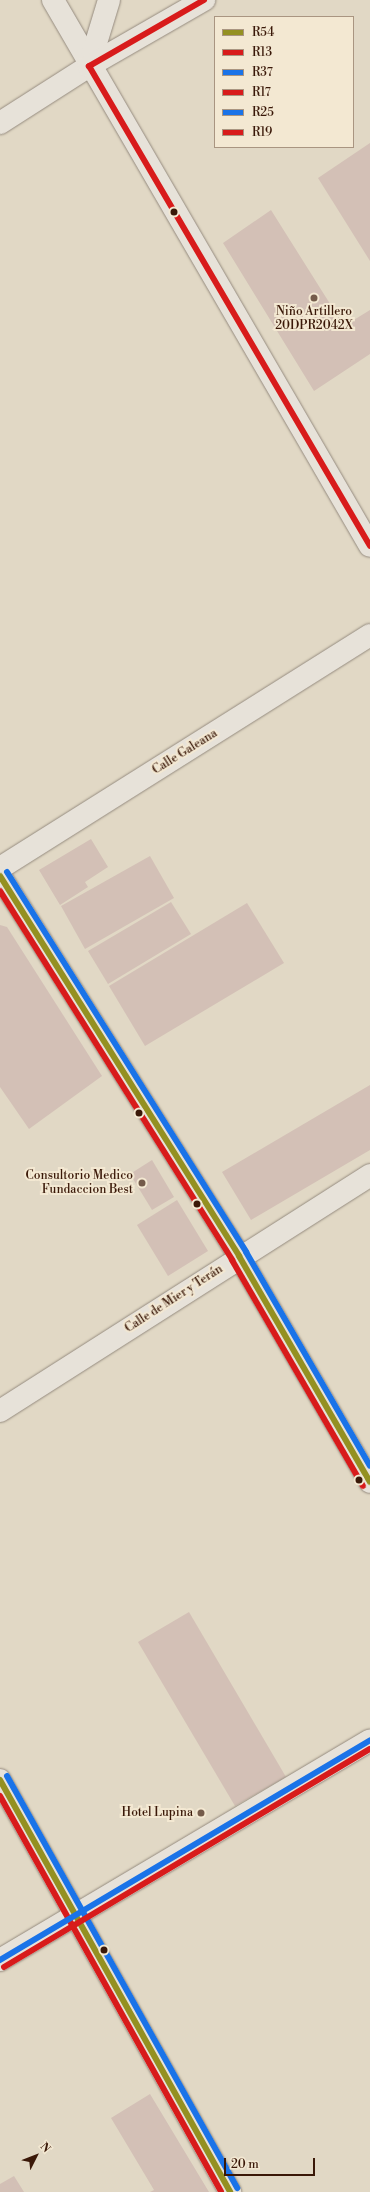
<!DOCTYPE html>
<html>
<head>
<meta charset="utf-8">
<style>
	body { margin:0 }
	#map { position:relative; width:370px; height:2192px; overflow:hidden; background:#e1d8c5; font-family:"Libre Bodoni",serif }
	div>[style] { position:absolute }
	.building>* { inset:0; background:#d3c0b6 }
	.roads { filter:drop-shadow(0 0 1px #958b7f) drop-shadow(0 0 1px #958b7f) }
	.street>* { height:22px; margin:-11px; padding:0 11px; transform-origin:11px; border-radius:11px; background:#e7e2d9 }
	.secondary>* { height:22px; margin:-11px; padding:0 11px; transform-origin:11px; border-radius:11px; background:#e7e2d9 }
	.bus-1>* { height:6px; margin:-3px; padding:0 3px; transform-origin:3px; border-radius:3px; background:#949021 }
	.bus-2>* { height:6px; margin:-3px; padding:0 3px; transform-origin:3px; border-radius:3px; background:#d81b1b }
	.bus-3>* { height:6px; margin:-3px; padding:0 3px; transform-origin:3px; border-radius:3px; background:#1a73e8 }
	.bus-4>* { height:6px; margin:-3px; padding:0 3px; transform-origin:3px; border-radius:3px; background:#d81b1b }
	.bus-5>* { height:6px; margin:-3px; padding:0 3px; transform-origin:3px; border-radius:3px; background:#1a73e8 }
	.bus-6>* { height:6px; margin:-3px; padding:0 3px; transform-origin:3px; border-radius:3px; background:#d81b1b }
	.dots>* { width:11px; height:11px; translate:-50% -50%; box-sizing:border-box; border:2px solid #f3e8d2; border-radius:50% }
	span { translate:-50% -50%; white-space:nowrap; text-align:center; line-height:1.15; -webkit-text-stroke:4px #f3e8d2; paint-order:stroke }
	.poi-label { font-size:12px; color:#3a1808 }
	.right { translate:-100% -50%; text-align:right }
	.street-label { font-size:12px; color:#3a1808 }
	.legend { position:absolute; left:214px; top:16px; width:140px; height:132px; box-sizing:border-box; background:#f3e8d2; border:1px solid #a99581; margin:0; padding:5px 7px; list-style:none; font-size:12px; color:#3a1808 }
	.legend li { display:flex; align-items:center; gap:8px; height:20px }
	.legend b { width:20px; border:1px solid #a99581 }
	.north { position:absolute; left:16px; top:2136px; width:40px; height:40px; -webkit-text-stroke:3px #f3e8d2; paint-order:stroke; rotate:48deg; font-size:11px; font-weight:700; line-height:16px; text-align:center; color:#3a1808 }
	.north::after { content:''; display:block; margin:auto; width:14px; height:18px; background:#3a1808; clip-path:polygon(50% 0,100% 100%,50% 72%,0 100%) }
	.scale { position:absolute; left:224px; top:2158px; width:91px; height:18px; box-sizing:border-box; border:2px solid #3a1808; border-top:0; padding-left:5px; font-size:12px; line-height:14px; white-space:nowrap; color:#3a1808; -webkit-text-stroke:3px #f3e8d2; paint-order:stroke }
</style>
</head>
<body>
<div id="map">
	<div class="building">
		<i style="clip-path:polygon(370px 143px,370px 261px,318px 178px)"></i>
		<i style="clip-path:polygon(271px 210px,344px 326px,370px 310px,370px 354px,314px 391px,223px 243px)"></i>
		<i style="clip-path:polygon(91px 839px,108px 867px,85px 882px,88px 887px,60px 905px,39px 870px)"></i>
		<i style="clip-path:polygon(150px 856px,174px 898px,85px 949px,61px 906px)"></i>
		<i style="clip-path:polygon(171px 902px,191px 934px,108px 984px,88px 951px)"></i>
		<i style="clip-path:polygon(247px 903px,284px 963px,145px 1046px,109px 986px)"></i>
		<i style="clip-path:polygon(0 925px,7px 927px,102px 1076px,29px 1129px,0 1087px)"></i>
		<i style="clip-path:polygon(370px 1085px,370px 1150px,251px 1220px,222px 1172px)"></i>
		<i style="clip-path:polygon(152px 1160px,174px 1197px,152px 1210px,130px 1174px)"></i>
		<i style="clip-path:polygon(177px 1200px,208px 1251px,168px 1276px,137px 1225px)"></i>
		<i style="clip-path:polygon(189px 1612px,286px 1777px,235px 1806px,138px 1642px)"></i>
		<i style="clip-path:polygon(150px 2094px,209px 2192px,150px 2192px,154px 2190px,111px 2118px)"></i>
		<i style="clip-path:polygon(14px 2176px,24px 2192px,0 2192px,0 2184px)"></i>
	</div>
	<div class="roads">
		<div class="street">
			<i style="left:53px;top:0;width:631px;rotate:59.86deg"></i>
			<i style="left:89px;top:66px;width:69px;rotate:-73.1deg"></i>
			<i style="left:0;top:123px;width:106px;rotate:-32.6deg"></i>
			<i style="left:89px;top:66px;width:133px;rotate:-29.9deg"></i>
			<i style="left:0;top:868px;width:437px;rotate:-32.2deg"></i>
			<i style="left:0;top:876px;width:449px;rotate:57.8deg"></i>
			<i style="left:239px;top:1256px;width:261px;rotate:59.9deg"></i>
			<i style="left:0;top:1411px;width:439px;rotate:-32.5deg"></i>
			<i style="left:0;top:1780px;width:472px;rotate:60.8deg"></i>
		</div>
		<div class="secondary">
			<i style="left:0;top:1960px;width:430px;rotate:-30.7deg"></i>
		</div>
	</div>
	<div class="bus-1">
		<i style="left:0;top:876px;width:449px;rotate:57.8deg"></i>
		<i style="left:239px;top:1256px;width:261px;rotate:59.9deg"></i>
		<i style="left:0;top:1780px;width:472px;rotate:60.8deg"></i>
	</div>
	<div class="bus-2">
		<i style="left:0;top:891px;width:436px;rotate:57.8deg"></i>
		<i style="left:232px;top:1260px;width:261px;rotate:59.9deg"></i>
		<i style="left:0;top:1796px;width:453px;rotate:60.8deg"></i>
	</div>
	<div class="bus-3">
		<i style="left:7px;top:872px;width:449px;rotate:57.8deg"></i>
		<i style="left:246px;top:1252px;width:247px;rotate:59.9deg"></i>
		<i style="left:7px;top:1776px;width:472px;rotate:60.8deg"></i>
	</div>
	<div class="bus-4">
		<i style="left:204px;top:0;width:133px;rotate:150.1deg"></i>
		<i style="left:89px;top:66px;width:556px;rotate:59.65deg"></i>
	</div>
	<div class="bus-5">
		<i style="left:0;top:1960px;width:430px;rotate:-30.7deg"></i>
	</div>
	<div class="bus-6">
		<i style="left:4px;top:1967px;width:426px;rotate:-30.8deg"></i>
	</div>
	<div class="dots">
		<i style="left:174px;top:212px;background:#3a1808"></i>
		<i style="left:314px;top:298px;background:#745b4a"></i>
		<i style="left:139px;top:1113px;background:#3a1808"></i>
		<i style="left:142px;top:1183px;background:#745b4a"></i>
		<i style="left:197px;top:1204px;background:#3a1808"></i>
		<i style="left:359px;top:1480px;background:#3a1808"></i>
		<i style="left:201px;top:1813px;background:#745b4a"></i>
		<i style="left:104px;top:1950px;background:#3a1808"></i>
	</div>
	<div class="poi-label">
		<span style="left:314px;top:319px">Niño Artillero<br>20DPR2042X</span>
		<span class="right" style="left:133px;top:1183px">Consultorio Medico<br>Fundaccion Best</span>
		<span class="right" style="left:193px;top:1813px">Hotel Lupina</span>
	</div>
	<div class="street-label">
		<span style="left:185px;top:752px;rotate:-32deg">Calle Galeana</span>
		<span style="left:174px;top:1299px;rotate:-33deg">Calle de Mier y Terán</span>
	</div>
	<ul class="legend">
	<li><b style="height:5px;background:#949021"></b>R54</li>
	<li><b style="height:5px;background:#d81b1b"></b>R13</li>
	<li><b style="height:5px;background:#1a73e8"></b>R37</li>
	<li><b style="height:5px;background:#d81b1b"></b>R17</li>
	<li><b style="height:5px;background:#1a73e8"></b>R25</li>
	<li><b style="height:5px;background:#d81b1b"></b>R19</li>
	</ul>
	<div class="north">N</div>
	<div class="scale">20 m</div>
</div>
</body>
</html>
